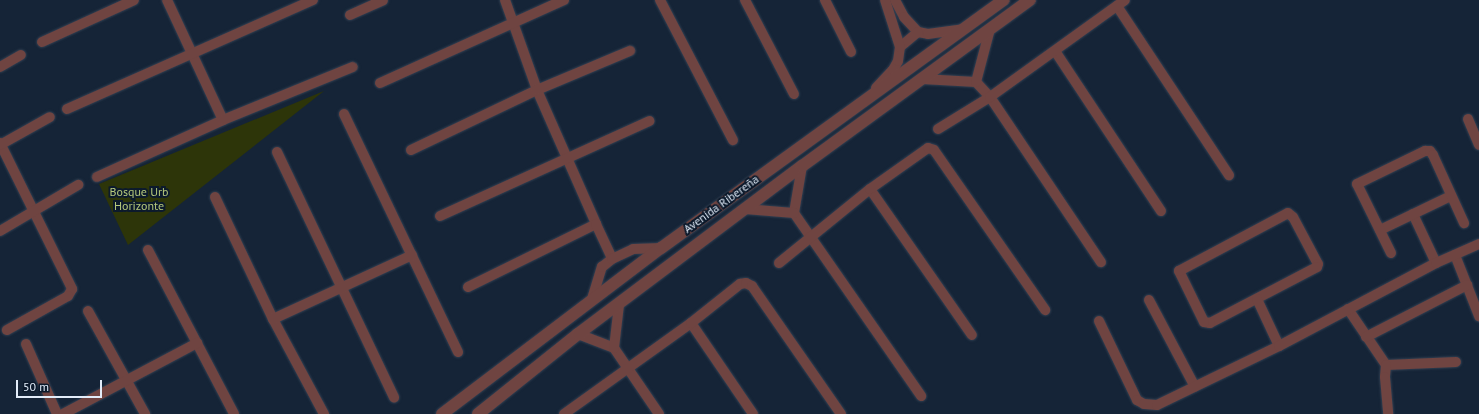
<!DOCTYPE html>
<html>
<head>
<meta charset="utf-8">
<style>
	body { margin:0 }
	#map { position:relative; width:1479px; height:414px; overflow:hidden; background:#152437; font-family:"PT Sans",sans-serif }
	div>[style] { position:absolute }
	.green>* { inset:0; background:#2d3509 }
	.roads { filter:drop-shadow(0 0 1px #324052) drop-shadow(0 0 1px #324052) }
	.minor>* { height:10px; margin:-5px; padding:0 5px; transform-origin:5px; border-radius:5px; background:#6f4441 }
	.tertiary>* { height:12px; margin:-6px; padding:0 6px; transform-origin:6px; border-radius:6px; background:#6f4441 }
	span { translate:-50% -50%; white-space:nowrap; text-align:center; line-height:1.15; -webkit-text-stroke:4px #0c1a2c; paint-order:stroke }
	.park-label { font-size:12px; color:#b5c87b }
	.street-label { font-size:12px; color:#e2ecf9 }
	.scale { position:absolute; left:16px; top:380px; width:86px; height:18px; box-sizing:border-box; border:2px solid #e2ecf9; border-top:0; padding-left:5px; font-size:12px; line-height:14px; white-space:nowrap; color:#e2ecf9; -webkit-text-stroke:3px #0c1a2c; paint-order:stroke }
</style>
</head>
<body>
<div id="map">
	<div class="green">
		<i style="clip-path:polygon(324px 91px,128px 245px,99px 184px)"></i>
	</div>
	<div class="roads">
		<div class="minor">
			<i style="left:167px;top:0;width:132px;rotate:65deg"></i>
			<i style="left:505px;top:0;width:96px;rotate:70.4deg"></i>
			<i style="left:537px;top:90px;width:146px;rotate:66.2deg"></i>
			<i style="left:660px;top:0;width:158px;rotate:62.5deg"></i>
			<i style="left:745px;top:0;width:106px;rotate:62.5deg"></i>
			<i style="left:825px;top:0;width:58px;rotate:63.4deg"></i>
			<i style="left:895px;top:0;width:19px;rotate:62deg"></i>
			<i style="left:904px;top:17px;width:21px;rotate:47deg"></i>
			<i style="left:918px;top:32px;width:10px;rotate:11deg"></i>
			<i style="left:928px;top:34px;width:37px;rotate:-8deg"></i>
			<i style="left:1117px;top:6px;width:203px;rotate:56.5deg"></i>
			<i style="left:350px;top:15px;width:36px;rotate:-24deg"></i>
			<i style="left:42px;top:42px;width:101px;rotate:-24.5deg"></i>
			<i style="left:900px;top:47px;width:23px;rotate:-40deg"></i>
			<i style="left:1055px;top:51px;width:192px;rotate:56.5deg"></i>
			<i style="left:0;top:67px;width:24px;rotate:-30deg"></i>
			<i style="left:922px;top:79px;width:54px;rotate:3.2deg"></i>
			<i style="left:976px;top:82px;width:21px;rotate:47deg"></i>
			<i style="left:990px;top:97px;width:199px;rotate:56.1deg"></i>
			<i style="left:976px;top:82px;width:55px;rotate:-75.2deg"></i>
			<i style="left:380px;top:83px;width:202px;rotate:-24.3deg"></i>
			<i style="left:876px;top:88px;width:25px;rotate:-47deg"></i>
			<i style="left:893px;top:70px;width:10px;rotate:-61deg"></i>
			<i style="left:898px;top:61px;width:14px;rotate:-82deg"></i>
			<i style="left:900px;top:47px;width:49px;rotate:-107.7deg"></i>
			<i style="left:67px;top:109px;width:269px;rotate:-23.9deg"></i>
			<i style="left:344px;top:114px;width:264px;rotate:64.4deg"></i>
			<i style="left:1468px;top:119px;width:28px;rotate:67deg"></i>
			<i style="left:938px;top:129px;width:61px;rotate:-31.6deg"></i>
			<i style="left:990px;top:97px;width:166px;rotate:-35.7deg"></i>
			<i style="left:0;top:143px;width:163px;rotate:63.7deg"></i>
			<i style="left:72px;top:289px;width:8px;rotate:120deg"></i>
			<i style="left:68px;top:296px;width:70px;rotate:150.9deg"></i>
			<i style="left:0;top:145px;width:57px;rotate:-29.2deg"></i>
			<i style="left:411px;top:150px;width:140px;rotate:-25.5deg"></i>
			<i style="left:537px;top:90px;width:101px;rotate:-22.8deg"></i>
			<i style="left:277px;top:152px;width:272px;rotate:64.5deg"></i>
			<i style="left:802px;top:166px;width:48px;rotate:99.7deg"></i>
			<i style="left:794px;top:213px;width:223px;rotate:55.2deg"></i>
			<i style="left:97px;top:177px;width:138px;rotate:-24.3deg"></i>
			<i style="left:223px;top:120px;width:140px;rotate:-22.2deg"></i>
			<i style="left:870px;top:189px;width:178px;rotate:55.1deg"></i>
			<i style="left:215px;top:197px;width:135px;rotate:64.6deg"></i>
			<i style="left:273px;top:319px;width:108px;rotate:61.8deg"></i>
			<i style="left:745px;top:209px;width:49px;rotate:4.7deg"></i>
			<i style="left:1288px;top:213px;width:6px;rotate:39deg"></i>
			<i style="left:1293px;top:217px;width:53px;rotate:62deg"></i>
			<i style="left:1318px;top:264px;width:3px;rotate:108deg"></i>
			<i style="left:1317px;top:267px;width:121px;rotate:152.4deg"></i>
			<i style="left:1210px;top:323px;width:6px;rotate:-171deg"></i>
			<i style="left:1204px;top:322px;width:57px;rotate:-116.1deg"></i>
			<i style="left:1179px;top:271px;width:123px;rotate:-28deg"></i>
			<i style="left:1413px;top:214px;width:54px;rotate:64.9deg"></i>
			<i style="left:440px;top:216px;width:230px;rotate:-24.4deg"></i>
			<i style="left:1380px;top:230px;width:79px;rotate:-25.6deg"></i>
			<i style="left:0;top:231px;width:91px;rotate:-30.5deg"></i>
			<i style="left:148px;top:250px;width:185px;rotate:62.3deg"></i>
			<i style="left:1391px;top:253px;width:77px;rotate:-116.2deg"></i>
			<i style="left:1357px;top:184px;width:76px;rotate:-25.9deg"></i>
			<i style="left:1425px;top:151px;width:5px"></i>
			<i style="left:1430px;top:151px;width:5px;rotate:53deg"></i>
			<i style="left:1433px;top:155px;width:75px;rotate:65.5deg"></i>
			<i style="left:1455px;top:255px;width:66px;rotate:68.5deg"></i>
			<i style="left:779px;top:263px;width:117px;rotate:-39.1deg"></i>
			<i style="left:870px;top:189px;width:71px;rotate:-35.3deg"></i>
			<i style="left:928px;top:148px;width:6px;rotate:18deg"></i>
			<i style="left:934px;top:150px;width:195px;rotate:55.2deg"></i>
			<i style="left:468px;top:287px;width:143px;rotate:-26.2deg"></i>
			<i style="left:596px;top:224px;width:38px;rotate:65deg"></i>
			<i style="left:592px;top:299px;width:34px;rotate:-73deg"></i>
			<i style="left:602px;top:267px;width:13px;rotate:-39deg"></i>
			<i style="left:612px;top:259px;width:23px;rotate:-25deg"></i>
			<i style="left:633px;top:249px;width:28px;rotate:-2deg"></i>
			<i style="left:1257px;top:299px;width:52px;rotate:64.9deg"></i>
			<i style="left:1149px;top:300px;width:98px;rotate:62.1deg"></i>
			<i style="left:1348px;top:309px;width:68px;rotate:55.8deg"></i>
			<i style="left:1386px;top:365px;width:70px;rotate:-2.5deg"></i>
			<i style="left:88px;top:311px;width:118px;rotate:61deg"></i>
			<i style="left:273px;top:319px;width:153px;rotate:-24.7deg"></i>
			<i style="left:1099px;top:321px;width:88px;rotate:64.3deg"></i>
			<i style="left:1137px;top:400px;width:8px;rotate:30deg"></i>
			<i style="left:1144px;top:404px;width:13px;rotate:4deg"></i>
			<i style="left:1157px;top:405px;width:136px;rotate:-25.8deg"></i>
			<i style="left:1279px;top:346px;width:178px;rotate:-27.9deg"></i>
			<i style="left:1436px;top:263px;width:47px;rotate:-23.8deg"></i>
			<i style="left:691px;top:323px;width:110px;rotate:55.7deg"></i>
			<i style="left:578px;top:334px;width:39px;rotate:21deg"></i>
			<i style="left:614px;top:348px;width:80px;rotate:55.7deg"></i>
			<i style="left:1366px;top:337px;width:114px;rotate:-27.2deg"></i>
			<i style="left:26px;top:344px;width:77px;rotate:66.1deg"></i>
			<i style="left:614px;top:348px;width:43px;rotate:-83.4deg"></i>
			<i style="left:1386px;top:365px;width:12px;rotate:95deg"></i>
			<i style="left:1385px;top:377px;width:37px;rotate:85deg"></i>
			<i style="left:63px;top:414px;width:152px;rotate:-27.9deg"></i>
			<i style="left:564px;top:414px;width:156px;rotate:-35.6deg"></i>
			<i style="left:691px;top:323px;width:63px;rotate:-38.5deg"></i>
			<i style="left:740px;top:284px;width:6px;rotate:-9deg"></i>
			<i style="left:746px;top:283px;width:7px;rotate:27deg"></i>
			<i style="left:752px;top:286px;width:156px;rotate:55.2deg"></i>
		</div>
		<div class="tertiary">
			<i style="left:442px;top:414px;width:275px;rotate:-37.2deg"></i>
			<i style="left:661px;top:248px;width:423px;rotate:-35.9deg"></i>
			<i style="left:478px;top:414px;width:128px;rotate:-38.7deg"></i>
			<i style="left:578px;top:334px;width:280px;rotate:-36.9deg"></i>
			<i style="left:802px;top:166px;width:282px;rotate:-36.1deg"></i>
		</div>
	</div>
	<div class="park-label">
		<span style="left:139px;top:199px">Bosque Urb<br>Horizonte</span>
	</div>
	<div class="street-label">
		<span style="left:721px;top:204px;rotate:-36deg">Avenida Ribereña</span>
	</div>
	<div class="scale">50 m</div>
</div>
</body>
</html>
